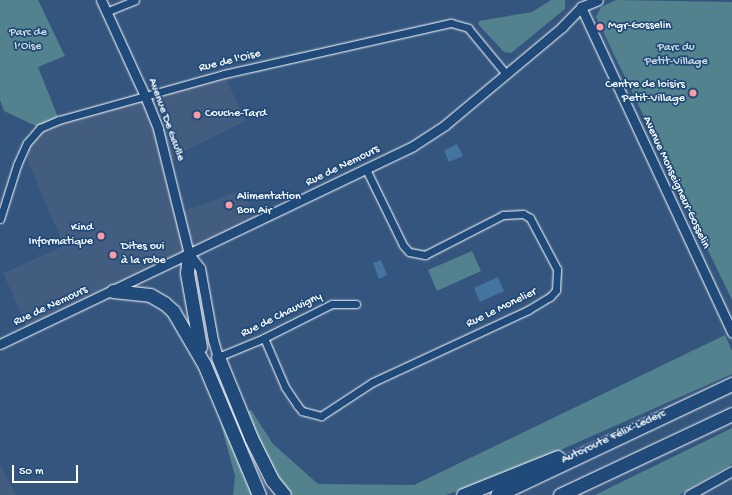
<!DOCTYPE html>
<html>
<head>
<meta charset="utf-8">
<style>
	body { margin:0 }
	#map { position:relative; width:732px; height:495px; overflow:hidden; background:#34557d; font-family:"Gochi Hand",sans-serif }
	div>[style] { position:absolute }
	.built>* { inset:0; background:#425d7f }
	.green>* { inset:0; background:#52828d }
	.water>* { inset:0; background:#4375a0 }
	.roads { filter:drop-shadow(0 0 1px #fff) drop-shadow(0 0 1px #fff) }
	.minor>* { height:7px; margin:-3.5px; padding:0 3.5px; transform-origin:3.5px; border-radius:3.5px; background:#1f4a7a }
	.tertiary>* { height:9px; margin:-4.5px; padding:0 4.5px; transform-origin:4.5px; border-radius:4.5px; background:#1f4a7a }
	.motorway>* { height:13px; margin:-6.5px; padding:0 6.5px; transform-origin:6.5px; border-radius:6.5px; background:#1f4a7a }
	.dots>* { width:11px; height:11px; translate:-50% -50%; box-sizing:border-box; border:2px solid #1f4a7a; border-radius:50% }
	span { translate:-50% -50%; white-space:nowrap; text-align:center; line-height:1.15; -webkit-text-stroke:3.5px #1f4a7a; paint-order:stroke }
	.poi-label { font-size:12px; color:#fff }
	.left { translate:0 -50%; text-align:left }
	.right { translate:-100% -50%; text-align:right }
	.park-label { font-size:12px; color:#d4e0e2 }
	.street-label { font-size:12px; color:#fff }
	.scale { position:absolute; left:12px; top:465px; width:66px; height:18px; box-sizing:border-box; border:2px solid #fff; border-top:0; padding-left:5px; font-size:12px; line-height:14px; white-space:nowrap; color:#fff; -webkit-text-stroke:3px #1f4a7a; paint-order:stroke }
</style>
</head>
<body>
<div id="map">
	<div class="built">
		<i style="clip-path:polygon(224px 74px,245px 121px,167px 160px,180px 212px,242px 190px,258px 221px,29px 331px,3px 273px,64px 246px,29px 165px,27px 143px,40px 128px)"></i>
		<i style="clip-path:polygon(0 464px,16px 495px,0 495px)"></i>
	</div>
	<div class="green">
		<i style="clip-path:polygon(0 0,38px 0,65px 56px,38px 67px,59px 120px,40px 128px,4px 111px,0 100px)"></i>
		<i style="clip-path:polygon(551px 0,565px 0,565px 9px,511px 53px,504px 52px,478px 24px,479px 21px,532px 12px)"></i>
		<i style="clip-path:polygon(616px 0,732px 2px,732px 300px,596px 17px,601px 7px)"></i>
		<i style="clip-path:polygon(472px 251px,481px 271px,437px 291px,428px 270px)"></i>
		<i style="clip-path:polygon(725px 335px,732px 351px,732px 374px,513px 471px,446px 495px,293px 495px,273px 473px,244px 414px,251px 410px,273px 444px,318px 484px,414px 485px)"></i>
		<i style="clip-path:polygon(220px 421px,243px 468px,255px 495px,233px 495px,235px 476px)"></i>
		<i style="clip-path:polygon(732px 428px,732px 464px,679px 495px,595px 495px)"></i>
	</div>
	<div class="water">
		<i style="clip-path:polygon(457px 144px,463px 156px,449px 162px,444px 151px)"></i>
		<i style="clip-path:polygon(381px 260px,387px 275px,379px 279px,373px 263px)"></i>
		<i style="clip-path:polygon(498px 277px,504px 291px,480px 302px,474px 288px)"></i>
	</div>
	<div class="roads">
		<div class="minor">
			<i style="left:106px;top:12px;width:31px;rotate:-22deg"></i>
			<i style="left:0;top:219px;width:57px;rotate:-72.5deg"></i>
			<i style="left:17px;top:165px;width:24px;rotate:-66deg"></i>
			<i style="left:27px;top:143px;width:20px;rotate:-49deg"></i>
			<i style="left:40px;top:128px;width:21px;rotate:-23deg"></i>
			<i style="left:59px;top:120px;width:171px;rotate:-15.6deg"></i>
			<i style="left:224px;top:74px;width:233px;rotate:-12.7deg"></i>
			<i style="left:451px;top:23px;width:18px;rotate:16deg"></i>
			<i style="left:468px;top:28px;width:60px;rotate:50.4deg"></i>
			<i style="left:264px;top:338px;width:53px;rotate:66.8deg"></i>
			<i style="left:285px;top:387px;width:22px;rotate:56deg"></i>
			<i style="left:297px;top:405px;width:8px;rotate:50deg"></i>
			<i style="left:302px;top:411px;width:20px;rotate:15deg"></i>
			<i style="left:321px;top:416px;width:62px;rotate:-33.2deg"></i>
			<i style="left:373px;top:382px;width:171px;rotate:-24.9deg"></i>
			<i style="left:528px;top:310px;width:26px;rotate:-31deg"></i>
			<i style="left:550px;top:297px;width:9px;rotate:-49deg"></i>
			<i style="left:556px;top:290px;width:21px;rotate:-87deg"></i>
			<i style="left:557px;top:269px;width:58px;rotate:-117.9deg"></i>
			<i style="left:530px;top:218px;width:8px;rotate:-150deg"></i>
			<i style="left:523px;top:214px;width:20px;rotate:177deg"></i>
			<i style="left:503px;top:215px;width:88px;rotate:152.9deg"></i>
			<i style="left:425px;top:255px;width:16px;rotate:-169deg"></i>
			<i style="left:409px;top:252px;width:9px;rotate:-131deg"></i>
			<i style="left:403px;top:245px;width:85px;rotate:-116deg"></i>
			<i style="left:218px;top:357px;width:50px;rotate:-22.4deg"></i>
			<i style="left:264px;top:338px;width:76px;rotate:-26.6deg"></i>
			<i style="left:332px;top:304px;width:24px"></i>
		</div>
		<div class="tertiary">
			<i style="left:101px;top:0;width:106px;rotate:65.4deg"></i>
			<i style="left:145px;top:96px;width:35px;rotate:68deg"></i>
			<i style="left:158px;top:129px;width:129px;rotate:76.1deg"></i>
			<i style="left:189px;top:254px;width:18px;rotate:52deg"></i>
			<i style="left:200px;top:268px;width:73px;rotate:79.8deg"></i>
			<i style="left:213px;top:340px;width:18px;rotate:74deg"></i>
			<i style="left:581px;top:7px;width:359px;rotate:65.1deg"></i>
			<i style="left:0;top:344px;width:458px;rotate:-25.6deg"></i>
			<i style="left:413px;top:146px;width:38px;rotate:-33deg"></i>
			<i style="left:445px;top:125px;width:153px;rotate:-39.9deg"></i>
			<i style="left:562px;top:27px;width:28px;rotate:-46deg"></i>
			<i style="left:581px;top:7px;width:18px;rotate:-22deg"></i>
			<i style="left:689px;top:495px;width:49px;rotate:-29.2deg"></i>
		</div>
		<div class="motorway">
			<i style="left:189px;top:254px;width:19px;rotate:96deg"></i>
			<i style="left:187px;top:273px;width:75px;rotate:80deg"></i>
			<i style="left:113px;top:291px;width:37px;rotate:6deg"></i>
			<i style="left:150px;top:295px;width:16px;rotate:30deg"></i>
			<i style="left:164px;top:303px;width:12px;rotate:42deg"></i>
			<i style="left:173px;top:311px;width:61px;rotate:59.7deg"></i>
			<i style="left:204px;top:364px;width:142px;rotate:67.2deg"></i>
			<i style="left:218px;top:357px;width:87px;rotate:67.8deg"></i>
			<i style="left:251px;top:438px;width:47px;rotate:63.4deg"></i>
			<i style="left:272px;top:480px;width:19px;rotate:51deg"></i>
			<i style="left:463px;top:495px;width:102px;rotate:-21.8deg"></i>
			<i style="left:497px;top:495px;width:260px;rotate:-25.3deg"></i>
			<i style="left:560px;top:495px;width:190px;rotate:-25.2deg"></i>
		</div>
	</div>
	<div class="dots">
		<i style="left:600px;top:27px;background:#ff9aa2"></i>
		<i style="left:693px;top:93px;background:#ff9aa2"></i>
		<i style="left:197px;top:115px;background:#ff9aa2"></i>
		<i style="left:229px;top:205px;background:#ff9aa2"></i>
		<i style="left:101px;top:236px;background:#ff9aa2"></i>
		<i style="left:113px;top:255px;background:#ff9aa2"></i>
	</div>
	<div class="poi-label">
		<span class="left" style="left:608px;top:27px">Mgr-Gosselin</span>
		<span class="right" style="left:685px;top:93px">Centre de loisirs<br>Petit-Village</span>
		<span class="left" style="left:205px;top:115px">Couche-Tard</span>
		<span class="left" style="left:237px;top:205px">Alimentation<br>Bon Air</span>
		<span class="right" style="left:93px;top:236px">Kind<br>Informatique</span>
		<span class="left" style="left:121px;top:255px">Dites oui<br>à la robe</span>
	</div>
	<div class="park-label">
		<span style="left:28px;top:41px">Parc de<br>l’Oise</span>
		<span style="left:676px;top:56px">Parc du<br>Petit-Village</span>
	</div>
	<div class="street-label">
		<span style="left:230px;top:62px;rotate:-14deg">Rue de l'Oise</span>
		<span style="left:165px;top:120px;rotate:70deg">Avenue De Gaulle</span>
		<span style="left:343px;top:167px;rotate:-26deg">Rue de Nemours</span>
		<span style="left:675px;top:183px;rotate:65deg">Avenue Monseigneur-Gosselin</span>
		<span style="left:51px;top:307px;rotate:-25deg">Rue de Nemours</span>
		<span style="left:502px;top:309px;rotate:-26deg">Rue Le Monelier</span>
		<span style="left:282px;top:316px;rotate:-26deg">Rue de Chauvigny</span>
		<span style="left:614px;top:438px;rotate:-25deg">Autoroute Félix-Leclerc</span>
	</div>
	<div class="scale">50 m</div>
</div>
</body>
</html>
